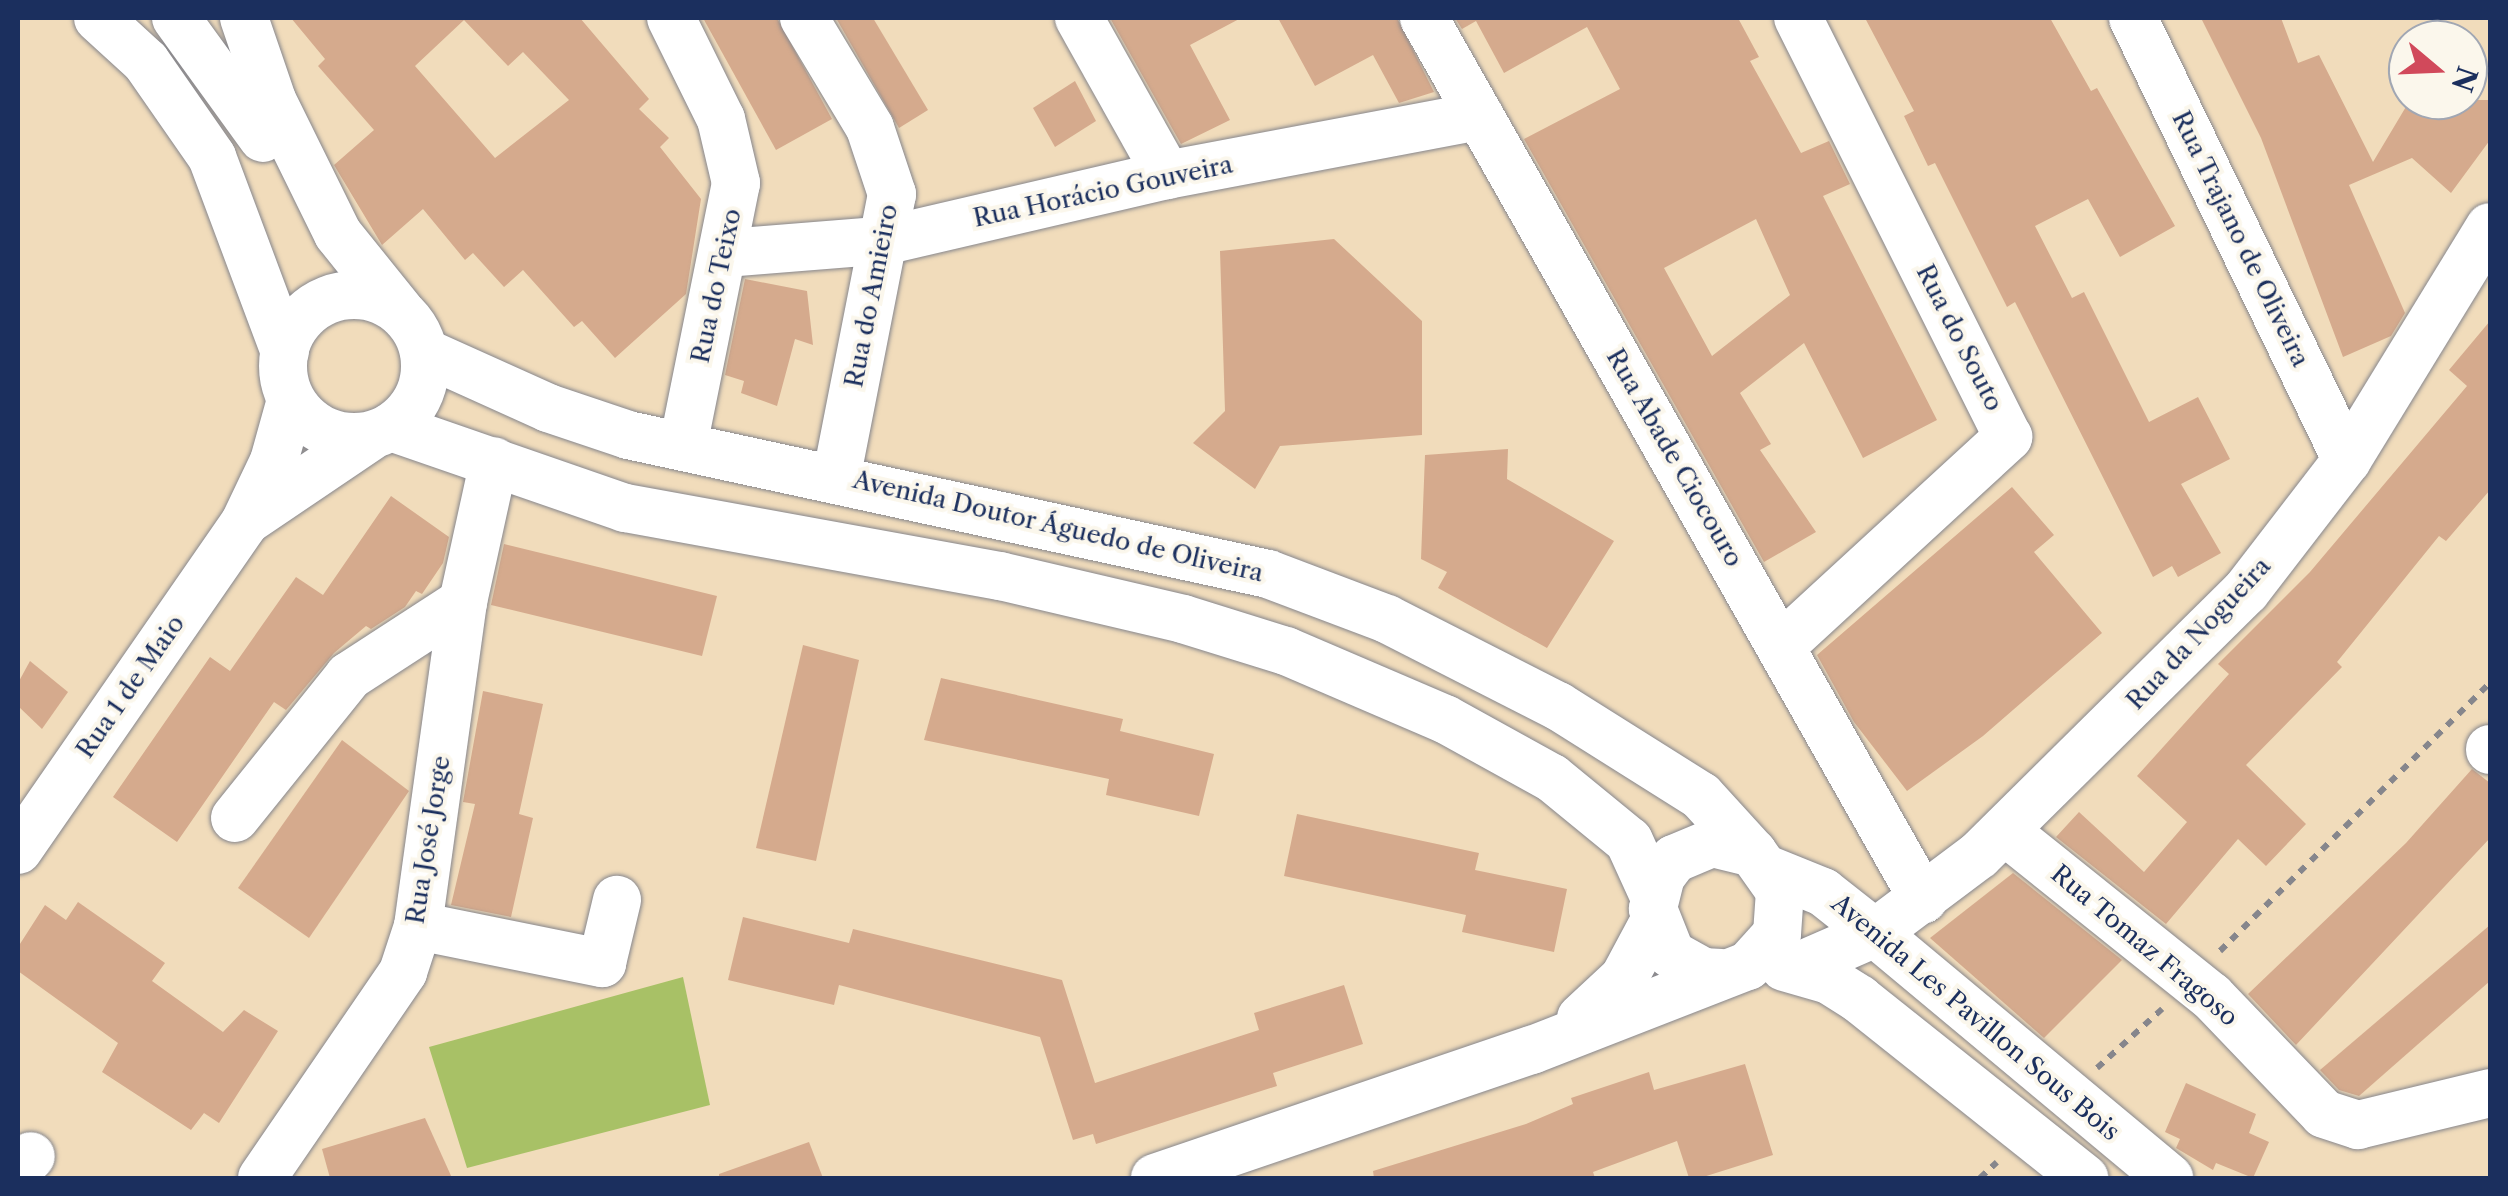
<!DOCTYPE html>
<html>
<head>
<meta charset="utf-8">
<style>
	body { margin:0 }
	#map { position:relative; width:2508px; height:1196px; overflow:hidden; background:#f1dcbb; font-family:"Libre Caslon Text",serif }
	div>[style] { position:absolute }
	.green>* { inset:0; background:#a8c166 }
	.building>* { inset:0; background:#d5aa8d }
	.path>* { height:6px; margin-top:-3px; transform-origin:0; background:repeating-linear-gradient(90deg,#86868c 0 8px,transparent 0 16px) }
	.roads { filter:drop-shadow(0 0 2px #86868c) drop-shadow(0 0 2px #86868c) }
	.minor>* { height:48px; margin:-24px; padding:0 24px; transform-origin:24px; border-radius:24px; background:#fff }
	.minor>.ring { margin:-24px; padding:0; box-sizing:content-box; background:none; border:48px solid #fff; border-radius:50% }
	span { translate:-50% -50%; white-space:nowrap; text-align:center; line-height:1.15; -webkit-text-stroke:8px #fbf7ec; paint-order:stroke }
	.street-label { font-size:25px; color:#1b2f5e }
	.frame { position:absolute; inset:0; border:20px solid #1b2f5e; pointer-events:none }
	.north { position:absolute; left:2388px; top:20px; width:100px; height:100px; box-sizing:border-box; background:#fbf7ec; border:2px solid #a1a7b3; border-radius:50%; rotate:109deg; font-size:28px; font-weight:700; line-height:40px; text-align:center; color:#1b2f5e }
	.north::after { content:''; display:block; margin:auto; width:35px; height:45px; background:#d1495b; clip-path:polygon(50% 0,100% 100%,50% 72%,0 100%) }
</style>
</head>
<body>
<div id="map">
	<div class="green">
		<i style="clip-path:polygon(683px 977px,710px 1105px,467px 1168px,429px 1047px)"></i>
	</div>
	<div class="building">
		<i style="clip-path:polygon(evenodd,291px 18px,580px 18px,649px 99px,639px 109px,669px 138px,660px 147px,701px 199px,686px 294px,615px 358px,582px 321px,574px 327px,523px 270px,504px 287px,473px 253px,465px 260px,423px 209px,382px 245px,334px 165px,374px 130px,318px 66px,325px 59px,291px 18px,464px 20px,508px 66px,523px 52px,569px 100px,495px 158px,415px 66px,464px 20px)"></i>
		<i style="clip-path:polygon(703px 18px,777px 18px,832px 119px,776px 150px)"></i>
		<i style="clip-path:polygon(836px 18px,873px 18px,928px 110px,899px 128px)"></i>
		<i style="clip-path:polygon(1110px 18px,1241px 18px,1190px 45px,1230px 120px,1181px 144px)"></i>
		<i style="clip-path:polygon(1278px 18px,1397px 18px,1434px 92px,1399px 103px,1373px 55px,1315px 86px)"></i>
		<i style="clip-path:polygon(evenodd,1455px 18px,1738px 18px,1759px 57px,1750px 61px,1801px 153px,1829px 141px,1850px 184px,1823px 196px,1937px 420px,1863px 458px,1804px 343px,1740px 393px,1771px 444px,1760px 450px,1816px 532px,1764px 562px,1524px 139px,1620px 89px,1587px 27px,1504px 73px,1476px 21px,1462px 29px,1455px 18px,1756px 219px,1790px 295px,1712px 356px,1664px 268px,1756px 219px)"></i>
		<i style="clip-path:polygon(1865px 18px,2050px 18px,2091px 91px,2097px 88px,2175px 226px,2120px 257px,2088px 199px,2035px 226px,2072px 298px,2084px 292px,2149px 422px,2198px 397px,2230px 459px,2181px 484px,2221px 553px,2178px 577px,2172px 566px,2153px 577px,2015px 302px,2007px 307px,1935px 163px,1928px 166px,1904px 116px,1914px 111px)"></i>
		<i style="clip-path:polygon(2201px 18px,2281px 18px,2298px 63px,2319px 55px,2373px 162px,2410px 100px,2490px 100px,2490px 140px,2451px 193px,2412px 158px,2349px 185px,2405px 313px,2391px 336px,2343px 357px,2261px 138px)"></i>
		<i style="clip-path:polygon(1075px 81px,1096px 121px,1055px 147px,1033px 108px)"></i>
		<i style="clip-path:polygon(1334px 239px,1422px 321px,1422px 435px,1280px 446px,1255px 489px,1193px 443px,1225px 411px,1220px 251px)"></i>
		<i style="clip-path:polygon(745px 279px,807px 291px,813px 345px,795px 339px,777px 406px,741px 393px,744px 381px,725px 375px)"></i>
		<i style="clip-path:polygon(2490px 321px,2490px 490px,2446px 541px,2439px 536px,2337px 662px,2342px 667px,2246px 765px,2306px 824px,2266px 866px,2238px 839px,2166px 924px,2056px 837px,2079px 812px,2144px 872px,2187px 822px,2137px 776px,2229px 674px,2218px 664px,2310px 572px,2467px 386px,2449px 370px)"></i>
		<i style="clip-path:polygon(1508px 449px,1507px 479px,1614px 541px,1547px 648px,1438px 588px,1447px 572px,1421px 559px,1425px 455px)"></i>
		<i style="clip-path:polygon(2012px 487px,2054px 535px,2034px 552px,2102px 633px,1983px 736px,1907px 791px,1854px 722px,1817px 655px)"></i>
		<i style="clip-path:polygon(391px 496px,449px 537px,443px 563px,422px 594px,416px 591px,405px 607px,371px 629px,366px 626px,334px 653px,286px 710px,274px 702px,177px 842px,113px 797px,210px 657px,230px 671px,296px 577px,323px 595px)"></i>
		<i style="clip-path:polygon(504px 544px,717px 596px,702px 656px,491px 605px)"></i>
		<i style="clip-path:polygon(803px 645px,859px 660px,816px 861px,756px 848px)"></i>
		<i style="clip-path:polygon(30px 661px,68px 692px,42px 729px,18px 706px,18px 683px)"></i>
		<i style="clip-path:polygon(941px 678px,1123px 719px,1120px 731px,1214px 754px,1199px 816px,1106px 795px,1109px 779px,924px 740px)"></i>
		<i style="clip-path:polygon(483px 691px,543px 704px,519px 814px,533px 818px,511px 917px,451px 905px,475px 804px,463px 802px)"></i>
		<i style="clip-path:polygon(342px 740px,409px 791px,309px 938px,238px 888px)"></i>
		<i style="clip-path:polygon(2472px 769px,2490px 783px,2490px 838px,2296px 1045px,2248px 994px,2406px 843px)"></i>
		<i style="clip-path:polygon(1297px 814px,1479px 853px,1475px 870px,1567px 889px,1554px 952px,1462px 932px,1466px 915px,1284px 876px)"></i>
		<i style="clip-path:polygon(2013px 873px,2122px 960px,2044px 1038px,1930px 938px)"></i>
		<i style="clip-path:polygon(78px 902px,165px 963px,152px 981px,223px 1032px,244px 1010px,278px 1031px,219px 1123px,204px 1113px,191px 1130px,102px 1072px,118px 1043px,18px 971px,18px 947px,45px 905px,66px 920px)"></i>
		<i style="clip-path:polygon(743px 917px,849px 943px,853px 929px,1062px 980px,1095px 1083px,1259px 1030px,1254px 1013px,1344px 985px,1363px 1044px,1273px 1073px,1277px 1086px,1096px 1144px,1093px 1134px,1073px 1140px,1040px 1037px,839px 985px,834px 1005px,728px 980px)"></i>
		<i style="clip-path:polygon(2490px 925px,2490px 981px,2359px 1096px,2339px 1090px,2320px 1070px)"></i>
		<i style="clip-path:polygon(1745px 1064px,1773px 1155px,1700px 1178px,1689px 1178px,1677px 1141px,1593px 1172px,1595px 1178px,1374px 1178px,1373px 1171px,1526px 1124px,1573px 1104px,1571px 1098px,1649px 1072px,1654px 1090px)"></i>
		<i style="clip-path:polygon(2186px 1083px,2256px 1114px,2249px 1133px,2269px 1142px,2253px 1178px,2216px 1163px,2213px 1170px,2176px 1148px,2180px 1139px,2165px 1132px)"></i>
		<i style="clip-path:polygon(425px 1118px,452px 1178px,330px 1178px,322px 1149px)"></i>
		<i style="clip-path:polygon(809px 1142px,823px 1178px,719px 1178px,719px 1174px)"></i>
	</div>
	<div class="path">
		<i style="left:2220px;top:951px;width:380px;rotate:-44.8deg"></i>
		<i style="left:2097px;top:1068px;width:88px;rotate:-42.2deg"></i>
		<i style="left:1980px;top:1178px;width:23px;rotate:-43deg"></i>
	</div>
	<div class="roads">
		<div class="minor">
			<i style="left:98px;top:18px;width:65px;rotate:42.5deg"></i>
			<i style="left:146px;top:62px;width:116px;rotate:55.2deg"></i>
			<i style="left:212px;top:157px;width:208px;rotate:69.5deg"></i>
			<i style="left:176px;top:18px;width:148px;rotate:54.1deg"></i>
			<i style="left:244px;top:18px;width:87px;rotate:71.1deg"></i>
			<i style="left:272px;top:100px;width:149px;rotate:63.8deg"></i>
			<i style="left:338px;top:234px;width:99px;rotate:51.2deg"></i>
			<i style="left:671px;top:18px;width:113px;rotate:63.7deg"></i>
			<i style="left:721px;top:119px;width:66px;rotate:76.8deg"></i>
			<i style="left:736px;top:183px;width:268px;rotate:101.4deg"></i>
			<i style="left:804px;top:18px;width:128px;rotate:59deg"></i>
			<i style="left:870px;top:128px;width:70px;rotate:71.6deg"></i>
			<i style="left:892px;top:194px;width:286px;rotate:101.1deg"></i>
			<i style="left:1079px;top:18px;width:180px;rotate:60.7deg"></i>
			<i style="left:1424px;top:18px;width:1013px;rotate:60.47deg"></i>
			<i style="left:2133px;top:18px;width:491px;rotate:64.2deg"></i>
			<i style="left:727px;top:253px;width:162px;rotate:-4.6deg"></i>
			<i style="left:888px;top:240px;width:286px;rotate:-13.1deg"></i>
			<i style="left:1167px;top:175px;width:318px;rotate:-10.7deg"></i>
			<i class="ring" style="left:283px;top:295px;width:94px;height:94px"></i>
			<i style="left:424px;top:352px;width:136px;rotate:24.3deg"></i>
			<i style="left:548px;top:408px;width:84px;rotate:18.6deg"></i>
			<i style="left:628px;top:435px;width:655px;rotate:12.25deg"></i>
			<i style="left:1268px;top:574px;width:127px;rotate:20.7deg"></i>
			<i style="left:1387px;top:619px;width:192px;rotate:27deg"></i>
			<i style="left:1558px;top:706px;width:169px;rotate:32.2deg"></i>
			<i style="left:1701px;top:796px;width:77px;rotate:47.6deg"></i>
			<i style="left:391px;top:427px;width:248px;rotate:19.1deg"></i>
			<i style="left:625px;top:508px;width:381px;rotate:10.3deg"></i>
			<i style="left:1000px;top:576px;width:188px;rotate:13.2deg"></i>
			<i style="left:1183px;top:619px;width:108px;rotate:17.3deg"></i>
			<i style="left:1286px;top:651px;width:173px;rotate:23.2deg"></i>
			<i style="left:1445px;top:719px;width:122px;rotate:28.9deg"></i>
			<i style="left:1552px;top:778px;width:99px;rotate:39.3deg"></i>
			<i style="left:1629px;top:841px;width:60px;rotate:65.6deg"></i>
			<i style="left:250px;top:518px;width:145px;rotate:-34deg"></i>
			<i style="left:1781px;top:646px;width:309px;rotate:-42.6deg"></i>
			<i style="left:2008px;top:437px;width:469px;rotate:-116.6deg"></i>
			<i style="left:2490px;top:749px;width:1px;rotate:90deg"></i>
			<i style="left:235px;top:818px;width:182px;rotate:-51.2deg"></i>
			<i style="left:349px;top:676px;width:136px;rotate:-33deg"></i>
			<i style="left:2006px;top:832px;width:263px;rotate:38.7deg"></i>
			<i style="left:2211px;top:996px;width:163px;rotate:46.2deg"></i>
			<i style="left:2324px;top:1114px;width:36px;rotate:18deg"></i>
			<i style="left:2358px;top:1125px;width:136px;rotate:-13.6deg"></i>
			<i style="left:18px;top:850px;width:397px;rotate:-55.3deg"></i>
			<i style="left:244px;top:524px;width:70px;rotate:-64.5deg"></i>
			<i style="left:274px;top:461px;width:63px;rotate:-74.4deg"></i>
			<i style="left:1771px;top:871px;width:56px;rotate:22deg"></i>
			<i style="left:1823px;top:892px;width:66px;rotate:38.3deg"></i>
			<i style="left:1875px;top:933px;width:383px;rotate:39.8deg"></i>
			<i style="left:418px;top:926px;width:188px;rotate:11.4deg"></i>
			<i style="left:602px;top:963px;width:65px;rotate:-76.6deg"></i>
			<i style="left:1784px;top:967px;width:47px;rotate:16.1deg"></i>
			<i style="left:1829px;top:980px;width:36px;rotate:32deg"></i>
			<i style="left:1859px;top:999px;width:288px;rotate:38.5deg"></i>
			<i style="left:1795px;top:968px;width:87px;rotate:-23.6deg"></i>
			<i style="left:1875px;top:933px;width:130px;rotate:-36.9deg"></i>
			<i style="left:1979px;top:855px;width:375px;rotate:-44.7deg"></i>
			<i style="left:2246px;top:591px;width:165px;rotate:-52.4deg"></i>
			<i style="left:2347px;top:460px;width:273px;rotate:-58.5deg"></i>
			<i style="left:1581px;top:1018px;width:59px;rotate:-42.9deg"></i>
			<i style="left:1624px;top:978px;width:64px;rotate:-61.8deg"></i>
			<i style="left:18px;top:1169px;width:18px;rotate:-45deg"></i>
			<i style="left:262px;top:1178px;width:250px;rotate:-55.6deg"></i>
			<i style="left:403px;top:972px;width:48px;rotate:-71.9deg"></i>
			<i style="left:418px;top:926px;width:327px;rotate:-82.1deg"></i>
			<i style="left:463px;top:602px;width:144px;rotate:-77.6deg"></i>
			<i style="left:1155px;top:1178px;width:398px;rotate:-18.8deg"></i>
			<i style="left:1532px;top:1050px;width:232px;rotate:-21.3deg"></i>
			<i style="left:1748px;top:966px;width:43px;rotate:-47.8deg"></i>
			<i style="left:1777px;top:934px;width:43px;rotate:-86deg"></i>
			<i style="left:1780px;top:891px;width:47px;rotate:-125.4deg"></i>
			<i style="left:1753px;top:853px;width:42px;rotate:-166.3deg"></i>
			<i style="left:1712px;top:843px;width:41px;rotate:157.2deg"></i>
			<i style="left:1674px;top:859px;width:21px;rotate:127deg"></i>
			<i style="left:1661px;top:876px;width:34px;rotate:104deg"></i>
			<i style="left:1653px;top:909px;width:48px;rotate:68.2deg"></i>
			<i style="left:1671px;top:954px;width:37px;rotate:29deg"></i>
			<i style="left:1703px;top:972px;width:18px;rotate:3deg"></i>
		</div>
	</div>
	<div class="street-label">
		<span style="left:1103px;top:192px;rotate:-12deg">Rua Horácio Gouveira</span>
		<span style="left:2240px;top:239px;rotate:64deg">Rua Trajano de Oliveira</span>
		<span style="left:717px;top:286px;rotate:-78deg">Rua do Teixo</span>
		<span style="left:872px;top:296px;rotate:-79deg">Rua do Amieiro</span>
		<span style="left:1959px;top:338px;rotate:63deg">Rua do Souto</span>
		<span style="left:1674px;top:458px;rotate:60deg">Rua Abade Ciocouro</span>
		<span style="left:1058px;top:527px;rotate:13deg">Avenida Doutor Águedo de Oliveira</span>
		<span style="left:2199px;top:634px;rotate:-47deg">Rua da Nogueira</span>
		<span style="left:131px;top:687px;rotate:-55deg">Rua 1 de Maio</span>
		<span style="left:429px;top:840px;rotate:-81deg">Rua José Jorge</span>
		<span style="left:2144px;top:946px;rotate:40deg">Rua Tomaz Fragoso</span>
		<span style="left:1975px;top:1018px;rotate:40deg">Avenida Les Pavillon Sous Bois</span>
	</div>
	<div class="frame"></div>
	<div class="north">N</div>
</div>
</body>
</html>
